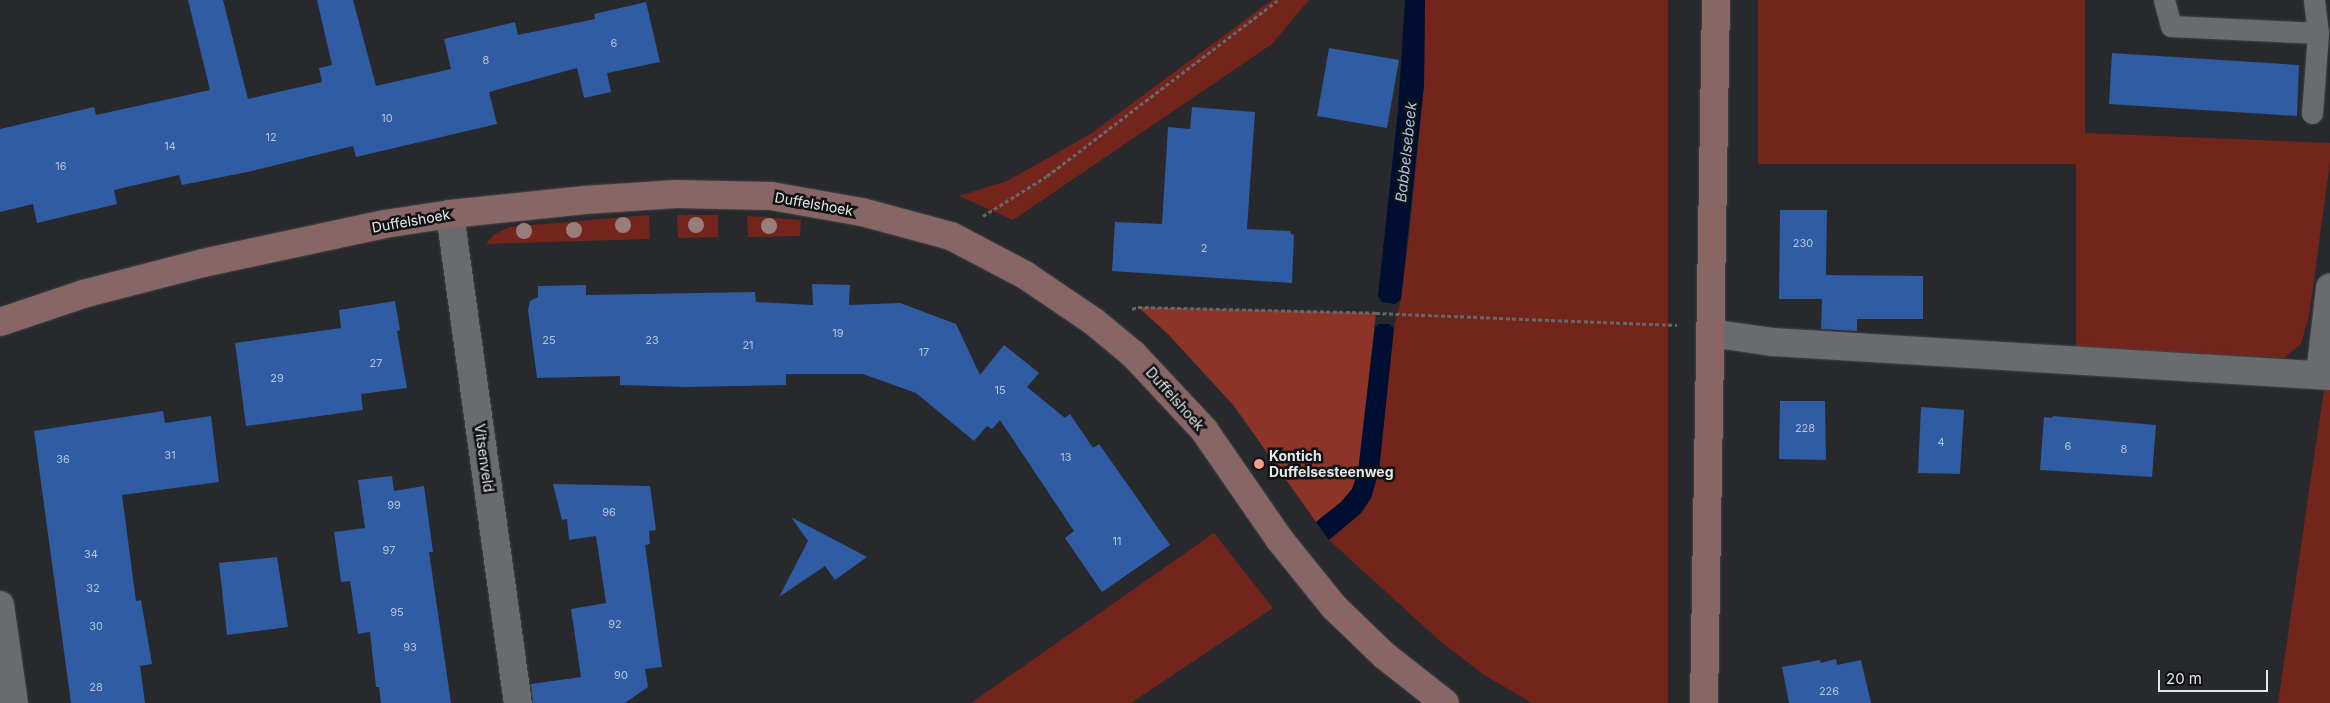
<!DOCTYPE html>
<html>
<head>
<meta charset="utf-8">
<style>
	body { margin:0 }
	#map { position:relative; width:2330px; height:703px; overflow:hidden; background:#27292d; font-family:Inter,sans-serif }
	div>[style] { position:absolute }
	.green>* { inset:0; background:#73251c }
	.forest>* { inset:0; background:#8d3429 }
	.water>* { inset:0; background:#000e31 }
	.building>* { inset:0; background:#2f5ca2 }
	.path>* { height:3px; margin-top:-1.5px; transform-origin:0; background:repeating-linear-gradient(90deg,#65676a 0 4px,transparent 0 6.5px) }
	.roads { filter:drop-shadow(0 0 1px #434548) drop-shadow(0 0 1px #434548) }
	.lane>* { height:21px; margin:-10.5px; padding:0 10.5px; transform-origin:10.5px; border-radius:10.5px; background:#696b6f }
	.street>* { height:28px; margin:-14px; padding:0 14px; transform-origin:14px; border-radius:14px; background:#696b6f }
	.secondary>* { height:28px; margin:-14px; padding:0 14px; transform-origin:14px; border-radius:14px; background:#886665 }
	.trees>* { width:16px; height:16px; margin:-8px; border-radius:50%; background:#997d7a }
	.dots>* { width:14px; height:14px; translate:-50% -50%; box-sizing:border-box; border:2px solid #111213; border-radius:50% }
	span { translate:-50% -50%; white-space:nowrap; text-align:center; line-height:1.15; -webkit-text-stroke:5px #111213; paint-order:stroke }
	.number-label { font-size:11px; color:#b8c4d7 }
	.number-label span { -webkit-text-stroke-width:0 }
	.street-label { font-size:14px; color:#e6e7e9 }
	.poi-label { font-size:14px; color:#e6e7e9; font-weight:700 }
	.left { translate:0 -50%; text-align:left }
	.water-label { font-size:15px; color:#adc7ee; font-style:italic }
	.scale { position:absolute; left:2158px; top:670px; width:110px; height:22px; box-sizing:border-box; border:2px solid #e6e7e9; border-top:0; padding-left:6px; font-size:15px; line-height:18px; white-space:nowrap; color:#e6e7e9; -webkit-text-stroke:4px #111213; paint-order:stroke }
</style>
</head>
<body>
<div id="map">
	<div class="green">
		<i style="clip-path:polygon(1272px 0,1309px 0,1272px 44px,1013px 220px,959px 196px,1007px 181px,1092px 133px)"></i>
		<i style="clip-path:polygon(1425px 0,1668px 0,1668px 703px,1532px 703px,1484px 675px,1440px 641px,1329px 540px,1361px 513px,1371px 498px,1379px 470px,1394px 328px,1401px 299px,1409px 236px,1424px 85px)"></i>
		<i style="clip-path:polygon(1758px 0,2085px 0,2085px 133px,2330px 143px,2330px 162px,2309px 316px,2301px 344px,2284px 358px,2076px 347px,2076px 164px,1758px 164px)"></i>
		<i style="clip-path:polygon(649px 215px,650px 239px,486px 244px,493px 235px,509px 227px)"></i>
		<i style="clip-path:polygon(677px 215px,718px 215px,718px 237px,678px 238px)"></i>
		<i style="clip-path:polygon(747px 216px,801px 220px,800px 236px,748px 237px)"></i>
		<i style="clip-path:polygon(2324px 389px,2330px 389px,2330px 703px,2278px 703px)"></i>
		<i style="clip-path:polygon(1214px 533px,1273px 608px,1131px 703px,971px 703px)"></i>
	</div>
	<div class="forest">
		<i style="clip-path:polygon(1138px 307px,1376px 313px,1358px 472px,1352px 489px,1341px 502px,1316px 522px,1234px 406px,1168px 334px)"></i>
	</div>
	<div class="water">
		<i style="clip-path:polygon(1405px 0,1425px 0,1424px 85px,1401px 299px,1395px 304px,1382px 302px,1378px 296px,1398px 110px)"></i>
		<i style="clip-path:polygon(1379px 324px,1389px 324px,1394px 328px,1379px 470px,1371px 498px,1361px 513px,1329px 540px,1316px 522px,1341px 502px,1352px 489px,1358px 472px,1375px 327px)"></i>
	</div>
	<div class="building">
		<i style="clip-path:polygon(188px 0,223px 0,248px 99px,322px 82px,319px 68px,332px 65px,317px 0,353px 0,376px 86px,451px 69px,444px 39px,515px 22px,518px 35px,595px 19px,594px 14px,646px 2px,660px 62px,607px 73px,611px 92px,584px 98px,577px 68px,489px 92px,497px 124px,356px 157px,353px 146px,252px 171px,182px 185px,179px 175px,114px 190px,117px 204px,37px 223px,33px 204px,0 212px,0 129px,94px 107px,96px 115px,210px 90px)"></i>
		<i style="clip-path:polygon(1329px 48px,1399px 60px,1387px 128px,1317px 116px)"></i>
		<i style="clip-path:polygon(2112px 53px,2299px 65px,2297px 116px,2109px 104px)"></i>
		<i style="clip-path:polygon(1192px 107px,1255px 112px,1247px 229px,1290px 231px,1291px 234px,1294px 235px,1292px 283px,1112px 271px,1115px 222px,1162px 224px,1168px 127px,1190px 129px)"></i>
		<i style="clip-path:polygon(1780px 210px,1827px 210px,1826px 275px,1923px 276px,1923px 319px,1857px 319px,1857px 331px,1821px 329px,1822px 299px,1779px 299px)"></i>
		<i style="clip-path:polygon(812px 284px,850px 285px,849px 305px,900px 303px,956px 324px,980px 375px,1004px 345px,1039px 373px,1027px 387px,1065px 418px,1070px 414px,1093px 448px,1099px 444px,1170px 545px,1102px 592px,1065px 538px,1074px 531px,1000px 420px,992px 429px,987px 426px,974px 441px,916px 393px,863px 374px,786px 374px,786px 385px,685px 387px,620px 385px,620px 376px,537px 378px,528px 310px,530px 301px,538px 297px,538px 286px,586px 285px,586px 295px,755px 292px,756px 302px,813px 305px)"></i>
		<i style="clip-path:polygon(395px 301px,400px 330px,397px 331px,407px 388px,361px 394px,363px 410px,246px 426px,235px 343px,341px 328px,339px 310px)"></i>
		<i style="clip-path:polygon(1780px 401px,1825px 401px,1826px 460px,1779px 459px)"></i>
		<i style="clip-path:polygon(1921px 407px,1964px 410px,1960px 474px,1918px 473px)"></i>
		<i style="clip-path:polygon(163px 411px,165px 423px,211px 416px,219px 482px,122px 495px,136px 601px,141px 600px,152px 664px,140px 666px,145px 703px,71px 703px,34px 431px)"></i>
		<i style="clip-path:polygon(2053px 416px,2156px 425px,2152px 477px,2040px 470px,2044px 417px,2052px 418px)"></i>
		<i style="clip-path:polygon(392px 476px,394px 491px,424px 486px,433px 552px,429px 552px,451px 703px,381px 703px,379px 687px,376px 687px,370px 632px,358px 634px,350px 581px,341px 582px,334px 532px,365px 528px,358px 480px)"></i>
		<i style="clip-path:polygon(553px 484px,650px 486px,656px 530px,649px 531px,650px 544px,645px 545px,662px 667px,645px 669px,648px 687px,625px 703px,533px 703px,531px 684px,581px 677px,571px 609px,606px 603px,596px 536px,569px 540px,567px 519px,562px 520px)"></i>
		<i style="clip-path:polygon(791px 517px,850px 548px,867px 557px,835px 580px,825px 566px,779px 597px,808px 541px)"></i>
		<i style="clip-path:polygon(277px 557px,288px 627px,227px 635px,219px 563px)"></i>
		<i style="clip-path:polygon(1836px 659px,1837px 665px,1861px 660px,1871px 703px,1789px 703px,1782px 667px,1820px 660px,1821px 663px)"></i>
	</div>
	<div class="path">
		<i style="left:983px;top:216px;width:75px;rotate:-32deg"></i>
		<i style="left:1047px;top:176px;width:290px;rotate:-37.3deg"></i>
		<i style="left:1132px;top:309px;width:6px;rotate:-18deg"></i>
		<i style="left:1138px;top:307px;width:238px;rotate:1.4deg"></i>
		<i style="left:1376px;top:313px;width:301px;rotate:2.3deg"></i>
	</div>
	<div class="roads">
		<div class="lane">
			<i style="left:2164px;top:0;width:27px;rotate:75deg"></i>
			<i style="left:2171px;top:26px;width:147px;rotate:2.7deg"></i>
			<i style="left:2312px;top:113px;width:80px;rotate:-85.7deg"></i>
			<i style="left:2318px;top:33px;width:33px;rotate:-97deg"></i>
		</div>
		<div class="street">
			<i style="left:450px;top:214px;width:494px;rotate:82.1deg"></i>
			<i style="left:1710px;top:333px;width:64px;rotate:8.1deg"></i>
			<i style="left:1773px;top:342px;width:558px;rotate:3.49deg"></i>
			<i style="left:2320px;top:375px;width:88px;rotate:-83.4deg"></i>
			<i style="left:0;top:605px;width:99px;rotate:81.9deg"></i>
		</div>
		<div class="secondary">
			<i style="left:0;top:322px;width:88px;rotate:-18.6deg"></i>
			<i style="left:83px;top:294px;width:124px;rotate:-14.5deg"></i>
			<i style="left:203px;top:263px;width:186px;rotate:-12.1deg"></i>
			<i style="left:385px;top:224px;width:66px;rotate:-8.7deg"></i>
			<i style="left:450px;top:214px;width:136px;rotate:-5.9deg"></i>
			<i style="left:585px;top:200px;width:92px;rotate:-3.7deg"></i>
			<i style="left:677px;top:194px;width:94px;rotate:1.2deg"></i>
			<i style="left:771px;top:196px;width:92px;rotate:10deg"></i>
			<i style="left:862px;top:212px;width:92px;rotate:15.1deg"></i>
			<i style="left:951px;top:236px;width:84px;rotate:27.8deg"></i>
			<i style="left:1025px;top:275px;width:82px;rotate:34.1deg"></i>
			<i style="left:1093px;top:321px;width:52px;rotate:39.5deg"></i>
			<i style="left:1133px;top:354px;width:104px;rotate:46.9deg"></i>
			<i style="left:1204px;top:430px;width:134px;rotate:55.4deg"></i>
			<i style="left:1280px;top:540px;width:86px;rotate:51.1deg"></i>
			<i style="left:1334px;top:607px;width:71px;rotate:43.9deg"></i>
			<i style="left:1385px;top:656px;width:76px;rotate:38.1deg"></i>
			<i style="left:1704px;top:703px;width:703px;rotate:-89.02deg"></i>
		</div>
	</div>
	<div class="trees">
		<i style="left:623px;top:225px"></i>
		<i style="left:696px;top:225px"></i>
		<i style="left:769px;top:226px"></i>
		<i style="left:574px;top:230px"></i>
		<i style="left:524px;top:231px"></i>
	</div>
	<div class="dots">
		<i style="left:1259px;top:464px;background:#f59d8f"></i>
	</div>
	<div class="number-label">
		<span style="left:614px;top:43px">6</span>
		<span style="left:486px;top:60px">8</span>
		<span style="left:387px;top:118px">10</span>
		<span style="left:271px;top:137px">12</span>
		<span style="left:170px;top:146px">14</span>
		<span style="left:61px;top:166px">16</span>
		<span style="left:1803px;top:243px">230</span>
		<span style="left:1204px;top:248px">2</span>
		<span style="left:838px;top:333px">19</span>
		<span style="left:549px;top:340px">25</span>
		<span style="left:652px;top:340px">23</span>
		<span style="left:748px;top:345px">21</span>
		<span style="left:924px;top:352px">17</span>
		<span style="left:376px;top:363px">27</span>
		<span style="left:277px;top:378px">29</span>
		<span style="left:1000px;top:390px">15</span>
		<span style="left:1805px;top:428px">228</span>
		<span style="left:1941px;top:442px">4</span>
		<span style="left:2068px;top:446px">6</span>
		<span style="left:2124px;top:449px">8</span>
		<span style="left:170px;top:455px">31</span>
		<span style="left:1066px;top:457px">13</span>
		<span style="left:63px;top:459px">36</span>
		<span style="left:394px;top:505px">99</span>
		<span style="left:609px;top:512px">96</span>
		<span style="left:1117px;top:541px">11</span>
		<span style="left:389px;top:550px">97</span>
		<span style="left:91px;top:554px">34</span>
		<span style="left:93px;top:588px">32</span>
		<span style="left:397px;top:612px">95</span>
		<span style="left:615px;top:624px">92</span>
		<span style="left:96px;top:626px">30</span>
		<span style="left:410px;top:647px">93</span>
		<span style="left:621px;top:675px">90</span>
		<span style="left:96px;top:687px">28</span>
		<span style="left:1829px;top:691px">226</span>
	</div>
	<div class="street-label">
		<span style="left:814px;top:204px;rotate:10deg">Duffelshoek</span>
		<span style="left:411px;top:221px;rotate:-10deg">Duffelshoek</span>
		<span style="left:1175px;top:399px;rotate:48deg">Duffelshoek</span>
		<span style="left:484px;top:458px;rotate:82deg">Vitsenveld</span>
	</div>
	<div class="poi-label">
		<span class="left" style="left:1269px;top:464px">Kontich<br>Duffelsesteenweg</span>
	</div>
	<div class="water-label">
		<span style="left:1406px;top:152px;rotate:-84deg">Babbelsebeek</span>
	</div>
	<div class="scale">20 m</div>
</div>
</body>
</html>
